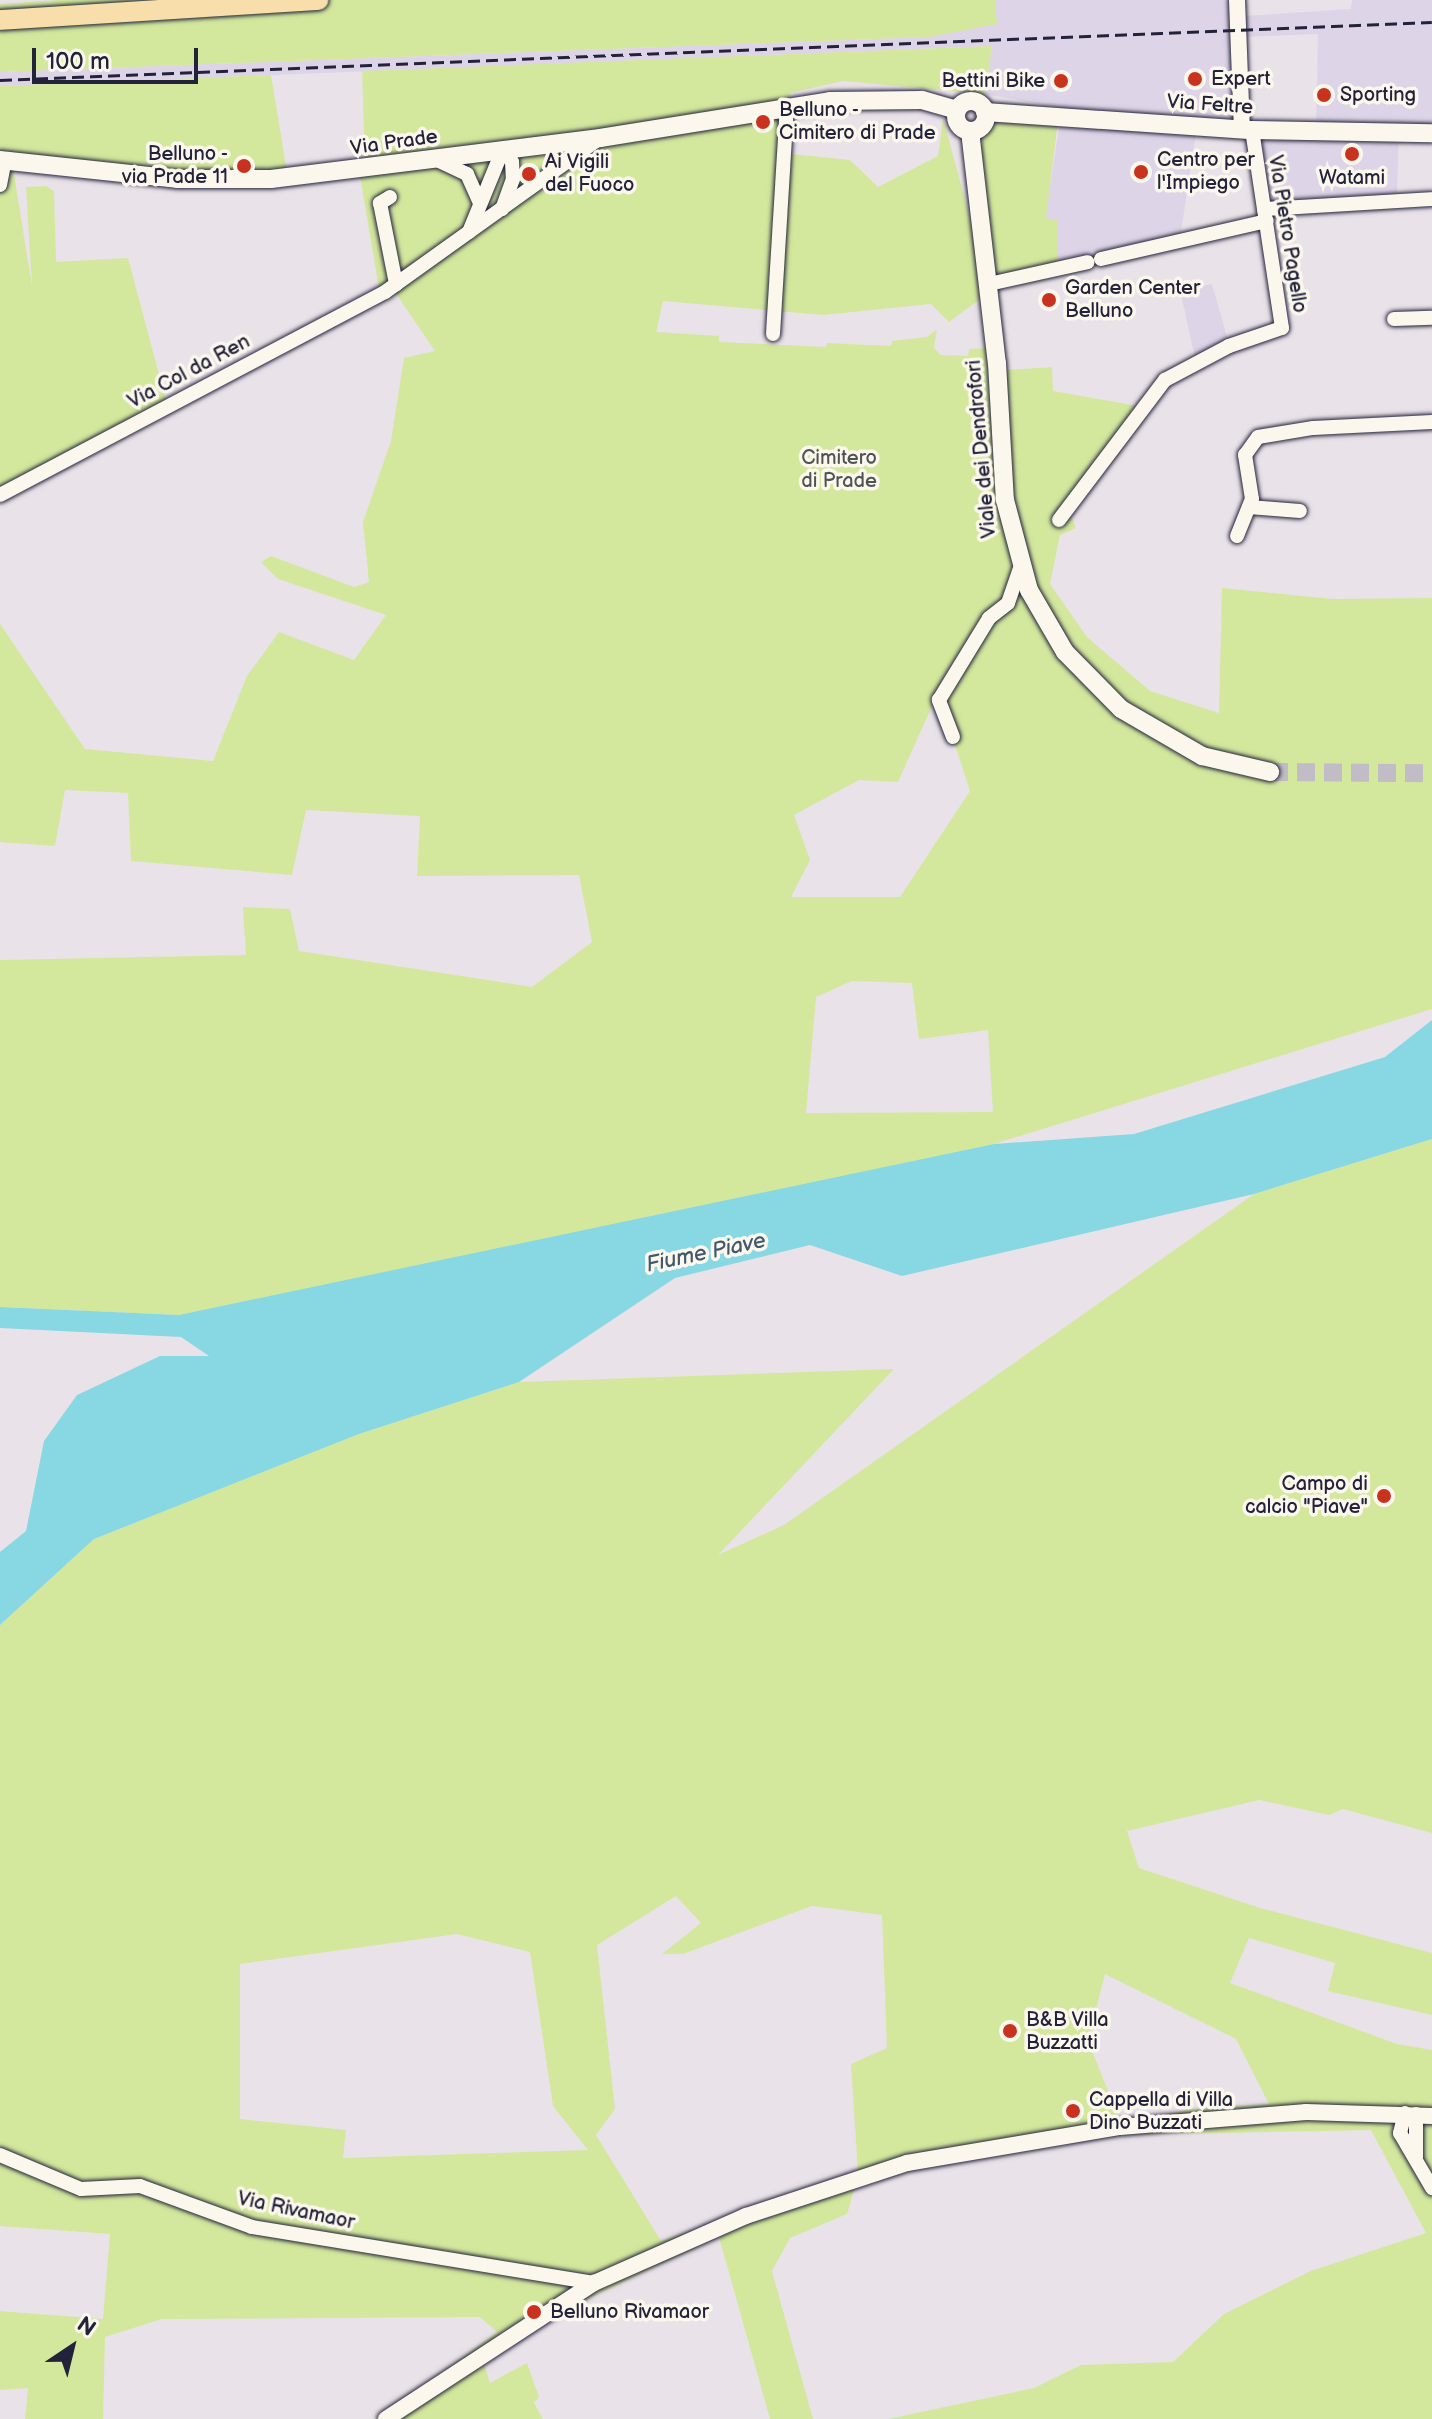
<!DOCTYPE html>
<html>
<head>
<meta charset="utf-8">
<style>
	body { margin:0 }
	#map { position:relative; width:1432px; height:2419px; overflow:hidden; background:#eae2e9; font-family:"Balsamiq Sans",sans-serif }
	div>[style] { position:absolute }
	.built>* { inset:0; background:#ded4e7 }
	.green>* { inset:0; background:#d3e89d }
	.water>* { inset:0; background:#88d8e3 }
	.secondary-tunnel>* { height:18px; margin-top:-9px; transform-origin:0; background:repeating-linear-gradient(90deg,#c2bcc6 0 18px,transparent 0 27px) }
	.roads { filter:drop-shadow(0 0 2px #22223b) drop-shadow(0 0 2px #22223b) }
	.minor>* { height:14px; margin:-7px; padding:0 7px; transform-origin:7px; border-radius:7px; background:#fbf7ec }
	.tertiary>* { height:16px; margin:-8px; padding:0 8px; transform-origin:8px; border-radius:8px; background:#fbf7ec }
	.secondary>* { height:18px; margin:-9px; padding:0 9px; transform-origin:9px; border-radius:9px; background:#fbf7ec }
	.secondary>.ring { margin:-9px; padding:0; box-sizing:content-box; background:none; border:18px solid #fbf7ec; border-radius:50% }
	.primary>* { height:20px; margin:-10px; padding:0 10px; transform-origin:10px; border-radius:10px; background:#f8deab }
	.rail>* { height:3px; margin-top:-1.5px; transform-origin:0; background:repeating-linear-gradient(90deg,#22223b 0 12px,transparent 0 18px) }
	.dots>* { width:22px; height:22px; translate:-50% -50%; box-sizing:border-box; border:4px solid #fbf7ec; border-radius:50% }
	span { translate:-50% -50%; white-space:nowrap; text-align:center; line-height:1.15; -webkit-text-stroke:7px #fbf7ec; paint-order:stroke }
	.poi-label { font-size:20px; color:#22223b }
	.left { translate:0 -50%; text-align:left }
	.right { translate:-100% -50%; text-align:right }
	.street-label { font-size:20px; color:#22223b }
	.park-label { font-size:20px; color:#4e5454 }
	.water-label { font-size:22px; color:#41596d; font-style:italic }
	.north { position:absolute; left:32px; top:2307px; width:80px; height:80px; -webkit-text-stroke:6px #fbf7ec; paint-order:stroke; rotate:35deg; font-size:22px; font-weight:700; line-height:32px; text-align:center; color:#22223b }
	.north::after { content:''; display:block; margin:auto; width:28px; height:36px; background:#22223b; clip-path:polygon(50% 0,100% 100%,50% 72%,0 100%) }
	.scale { position:absolute; left:32px; top:48px; width:166px; height:36px; box-sizing:border-box; border:4px solid #22223b; border-top:0; padding-left:10px; font-size:24px; line-height:28px; white-space:nowrap; color:#22223b; -webkit-text-stroke:6px #fbf7ec; paint-order:stroke }
</style>
</head>
<body>
<div id="map">
	<div class="built">
		<i style="clip-path:polygon(evenodd,995px 0,1243px 0,1244px 16px,1351px 9px,1352px 0,1432px 0,1432px 126px,1399px 127px,1397px 195px,1266px 203px,1250px 125px,1198px 120px,1180px 239px,1058px 265px,1045px 218px,1062px 108px,985px 94px,992px 46px,0 86px,0 72px,929px 37px,996px 24px,995px 0,1318px 34px,1316px 124px,1250px 124px,1244px 37px,1318px 34px)"></i>
		<i style="clip-path:polygon(1212px 284px,1228px 340px,1195px 358px,1180px 290px)"></i>
	</div>
	<div class="green">
		<i style="clip-path:polygon(59px 0,995px 0,997px 24px,929px 37px,0 72px,0 4px)"></i>
		<i style="clip-path:polygon(evenodd,992px 46px,985px 94px,843px 81px,790px 93px,792px 154px,850px 160px,878px 187px,938px 156px,943px 118px,990px 292px,949px 322px,931px 304px,823px 315px,663px 301px,656px 332px,719px 336px,719px 342px,826px 347px,827px 343px,891px 346px,892px 341px,927px 337px,937px 329px,934px 348px,941px 355px,968px 356px,969px 349px,990px 348px,992px 371px,1052px 367px,1053px 391px,1138px 406px,1066px 503px,1076px 528px,1060px 535px,1050px 584px,1087px 637px,1150px 691px,1219px 713px,1222px 588px,1333px 599px,1432px 598px,1432px 1009px,994px 1144px,784px 1190px,179px 1315px,0 1307px,0 960px,246px 955px,243px 907px,290px 909px,299px 951px,532px 987px,592px 942px,579px 875px,417px 876px,420px 816px,306px 810px,292px 875px,131px 861px,128px 793px,65px 790px,55px 846px,0 842px,0 624px,85px 749px,213px 761px,247px 676px,279px 632px,354px 660px,386px 615px,278px 579px,261px 562px,271px 556px,354px 587px,369px 582px,363px 522px,391px 441px,404px 358px,435px 351px,388px 282px,379px 289px,358px 164px,365px 162px,362px 71px,992px 46px,938px 693px,970px 791px,900px 897px,791px 897px,810px 860px,794px 815px,859px 780px,898px 782px,938px 693px,992px 46px,852px 981px,912px 983px,919px 1039px,988px 1030px,993px 1112px,806px 1113px,816px 997px,852px 981px)"></i>
		<i style="clip-path:polygon(271px 75px,287px 172px,195px 172px,11px 155px,32px 286px,26px 187px,46px 186px,54px 191px,56px 262px,128px 258px,167px 404px,0 500px,0 86px)"></i>
		<i style="clip-path:polygon(1018px 115px,1058px 121px,1046px 218px,1058px 220px,1058px 265px,996px 280px,980px 144px,991px 126px)"></i>
		<i style="clip-path:polygon(evenodd,1432px 1139px,1432px 1833px,1343px 1809px,1329px 1815px,1259px 1800px,1127px 1831px,1139px 1868px,1260px 1908px,1432px 1953px,1432px 2015px,1328px 1991px,1335px 1963px,1249px 1938px,1230px 1983px,1397px 2044px,1432px 2050px,1432px 2419px,888px 2419px,1034px 2388px,1081px 2365px,1173px 2362px,1224px 2314px,1311px 2271px,1426px 2233px,1371px 2130px,1116px 2135px,859px 2173px,847px 2214px,790px 2238px,772px 2271px,813px 2419px,770px 2419px,719px 2237px,480px 2350px,490px 2383px,527px 2363px,539px 2397px,534px 2403px,543px 2419px,378px 2419px,497px 2332px,480px 2317px,162px 2319px,105px 2337px,103px 2419px,25px 2419px,28px 2388px,0 2390px,0 2311px,103px 2319px,110px 2234px,0 2226px,0 1625px,94px 1539px,359px 1434px,519px 1382px,894px 1369px,718px 1555px,784px 1525px,1254px 1194px,1432px 1139px,676px 1896px,701px 1923px,662px 1954px,683px 1954px,812px 1906px,882px 1915px,887px 2048px,851px 2064px,858px 2173px,661px 2241px,596px 2135px,615px 2109px,597px 1945px,676px 1896px,1432px 1139px,457px 1934px,530px 1952px,553px 2106px,588px 2150px,343px 2158px,346px 2130px,240px 2119px,240px 1964px,457px 1934px,1432px 1139px,1105px 1974px,1236px 2039px,1269px 2104px,1193px 2109px,1121px 2123px,1088px 2041px,1105px 1974px)"></i>
	</div>
	<div class="water">
		<i style="clip-path:polygon(1432px 1020px,1432px 1139px,1254px 1194px,902px 1276px,810px 1245px,675px 1278px,519px 1382px,359px 1434px,94px 1539px,0 1625px,0 1552px,26px 1531px,44px 1441px,77px 1395px,160px 1356px,209px 1356px,181px 1337px,0 1328px,0 1307px,179px 1315px,994px 1144px,1134px 1134px,1385px 1057px)"></i>
	</div>
	<div class="secondary-tunnel">
		<i style="left:1270px;top:772px;width:162px;rotate:0.4deg"></i>
	</div>
	<div class="roads">
		<div class="minor">
			<i style="left:439px;top:161px;width:31px;rotate:25deg"></i>
			<i style="left:467px;top:174px;width:32px;rotate:66deg"></i>
			<i style="left:0;top:185px;width:25px;rotate:-79deg"></i>
			<i style="left:390px;top:197px;width:12px;rotate:149deg"></i>
			<i style="left:380px;top:203px;width:83px;rotate:78.8deg"></i>
			<i style="left:1264px;top:209px;width:168px;rotate:-3.4deg"></i>
			<i style="left:469px;top:232px;width:90px;rotate:-67.7deg"></i>
			<i style="left:503px;top:149px;width:16px;rotate:55deg"></i>
			<i style="left:512px;top:162px;width:17px;rotate:87deg"></i>
			<i style="left:513px;top:179px;width:32px;rotate:110deg"></i>
			<i style="left:1101px;top:259px;width:170px;rotate:-12.9deg"></i>
			<i style="left:989px;top:284px;width:101px;rotate:-12.5deg"></i>
			<i style="left:1394px;top:319px;width:38px;rotate:-2deg"></i>
			<i style="left:773px;top:334px;width:228px;rotate:-86.5deg"></i>
			<i style="left:0;top:495px;width:435px;rotate:-27.8deg"></i>
			<i style="left:385px;top:292px;width:264px;rotate:-35.6deg"></i>
			<i style="left:1249px;top:507px;width:51px;rotate:4.5deg"></i>
			<i style="left:1059px;top:520px;width:176px;rotate:-52.9deg"></i>
			<i style="left:1165px;top:380px;width:72px;rotate:-28deg"></i>
			<i style="left:1229px;top:346px;width:56px;rotate:-18.8deg"></i>
			<i style="left:1282px;top:328px;width:200px;rotate:-98.6deg"></i>
			<i style="left:1237px;top:536px;width:40px;rotate:-68deg"></i>
			<i style="left:1252px;top:499px;width:45px;rotate:-99deg"></i>
			<i style="left:1245px;top:455px;width:22px;rotate:-54deg"></i>
			<i style="left:1258px;top:437px;width:56px;rotate:-9.3deg"></i>
			<i style="left:1313px;top:428px;width:119px;rotate:-2.9deg"></i>
			<i style="left:953px;top:737px;width:40px;rotate:-111deg"></i>
			<i style="left:939px;top:700px;width:96px;rotate:-58.6deg"></i>
			<i style="left:989px;top:618px;width:24px;rotate:-38deg"></i>
			<i style="left:1008px;top:603px;width:36px;rotate:-71deg"></i>
			<i style="left:1405px;top:2113px;width:21px;rotate:104deg"></i>
			<i style="left:1400px;top:2133px;width:64px;rotate:59.8deg"></i>
			<i style="left:0;top:2155px;width:88px;rotate:22.8deg"></i>
			<i style="left:81px;top:2189px;width:59px;rotate:-2.9deg"></i>
			<i style="left:140px;top:2186px;width:119px;rotate:20.1deg"></i>
			<i style="left:252px;top:2227px;width:347px;rotate:9.3deg"></i>
			<i style="left:1416px;top:2157px;width:43px;rotate:-90deg"></i>
		</div>
		<div class="tertiary">
			<i style="left:1237px;top:0;width:130px;rotate:87.8deg"></i>
			<i style="left:386px;top:2419px;width:249px;rotate:-33.2deg"></i>
			<i style="left:594px;top:2283px;width:166px;rotate:-23.8deg"></i>
			<i style="left:746px;top:2216px;width:169px;rotate:-18.2deg"></i>
			<i style="left:907px;top:2163px;width:216px;rotate:-9.6deg"></i>
			<i style="left:1120px;top:2127px;width:187px;rotate:-4.6deg"></i>
			<i style="left:1306px;top:2112px;width:126px;rotate:1.8deg"></i>
		</div>
		<div class="secondary">
			<i class="ring" style="left:956px;top:101px;width:12px;height:12px"></i>
			<i style="left:985px;top:112px;width:268px;rotate:3.9deg"></i>
			<i style="left:1252px;top:130px;width:180px;rotate:1deg"></i>
			<i style="left:970px;top:131px;width:234px;rotate:83.4deg"></i>
			<i style="left:997px;top:363px;width:137px;rotate:86.7deg"></i>
			<i style="left:1005px;top:500px;width:93px;rotate:75.1deg"></i>
			<i style="left:1029px;top:590px;width:72px;rotate:59.9deg"></i>
			<i style="left:1065px;top:652px;width:80px;rotate:45.5deg"></i>
			<i style="left:1121px;top:709px;width:94px;rotate:30.1deg"></i>
			<i style="left:1202px;top:756px;width:70px;rotate:13.2deg"></i>
			<i style="left:0;top:160px;width:178px;rotate:6.1deg"></i>
			<i style="left:177px;top:179px;width:94px"></i>
			<i style="left:271px;top:179px;width:332px;rotate:-7.1deg"></i>
			<i style="left:600px;top:138px;width:233px;rotate:-9.1deg"></i>
			<i style="left:830px;top:101px;width:92px;rotate:-0.6deg"></i>
			<i style="left:922px;top:100px;width:36px;rotate:16deg"></i>
		</div>
		<div class="primary">
			<i style="left:0;top:20px;width:319px;rotate:-3.6deg"></i>
		</div>
	</div>
	<div class="rail">
		<i style="left:0;top:80px;width:1433px;rotate:-2.32deg"></i>
	</div>
	<div class="dots">
		<i style="left:1195px;top:79px;background:#c8321e"></i>
		<i style="left:1061px;top:81px;background:#c8321e"></i>
		<i style="left:1324px;top:95px;background:#c8321e"></i>
		<i style="left:763px;top:122px;background:#c8321e"></i>
		<i style="left:1352px;top:154px;background:#c8321e"></i>
		<i style="left:244px;top:166px;background:#c8321e"></i>
		<i style="left:1141px;top:172px;background:#c8321e"></i>
		<i style="left:529px;top:174px;background:#c8321e"></i>
		<i style="left:1049px;top:300px;background:#c8321e"></i>
		<i style="left:1384px;top:1496px;background:#c8321e"></i>
		<i style="left:1010px;top:2031px;background:#c8321e"></i>
		<i style="left:1073px;top:2111px;background:#c8321e"></i>
		<i style="left:534px;top:2312px;background:#c8321e"></i>
	</div>
	<div class="poi-label">
		<span class="left" style="left:1211px;top:79px">Expert</span>
		<span class="right" style="left:1045px;top:81px">Bettini Bike</span>
		<span class="left" style="left:1340px;top:95px">Sporting</span>
		<span class="left" style="left:779px;top:122px">Belluno -<br>Cimitero di Prade</span>
		<span class="right" style="left:228px;top:166px">Belluno -<br>via Prade 11</span>
		<span class="left" style="left:1157px;top:172px">Centro per<br>l'Impiego</span>
		<span class="left" style="left:545px;top:174px">Ai Vigili<br>del Fuoco</span>
		<span style="left:1352px;top:178px">Watami</span>
		<span class="left" style="left:1065px;top:300px">Garden Center<br>Belluno</span>
		<span class="right" style="left:1368px;top:1496px">Campo di<br>calcio "Piave"</span>
		<span class="left" style="left:1026px;top:2032px">B&amp;B Villa<br>Buzzatti</span>
		<span class="left" style="left:1089px;top:2112px">Cappella di Villa<br>Dino Buzzati</span>
		<span class="left" style="left:550px;top:2312px">Belluno Rivamaor</span>
	</div>
	<div class="street-label">
		<span style="left:1210px;top:105px;rotate:4deg">Via Feltre</span>
		<span style="left:394px;top:143px;rotate:-8deg">Via Prade</span>
		<span style="left:1287px;top:234px;rotate:81deg">Via Pietro Pagello</span>
		<span style="left:189px;top:372px;rotate:-28deg">Via Col da Ren</span>
		<span style="left:982px;top:449px;rotate:-95deg">Viale dei Dendrofori</span>
		<span style="left:296px;top:2211px;rotate:12deg">Via Rivamaor</span>
	</div>
	<div class="park-label">
		<span style="left:839px;top:470px">Cimitero<br>di Prade</span>
	</div>
	<div class="water-label">
		<span style="left:706px;top:1253px;rotate:-12deg">Fiume Piave</span>
	</div>
	<div class="north">N</div>
	<div class="scale">100 m</div>
</div>
</body>
</html>
